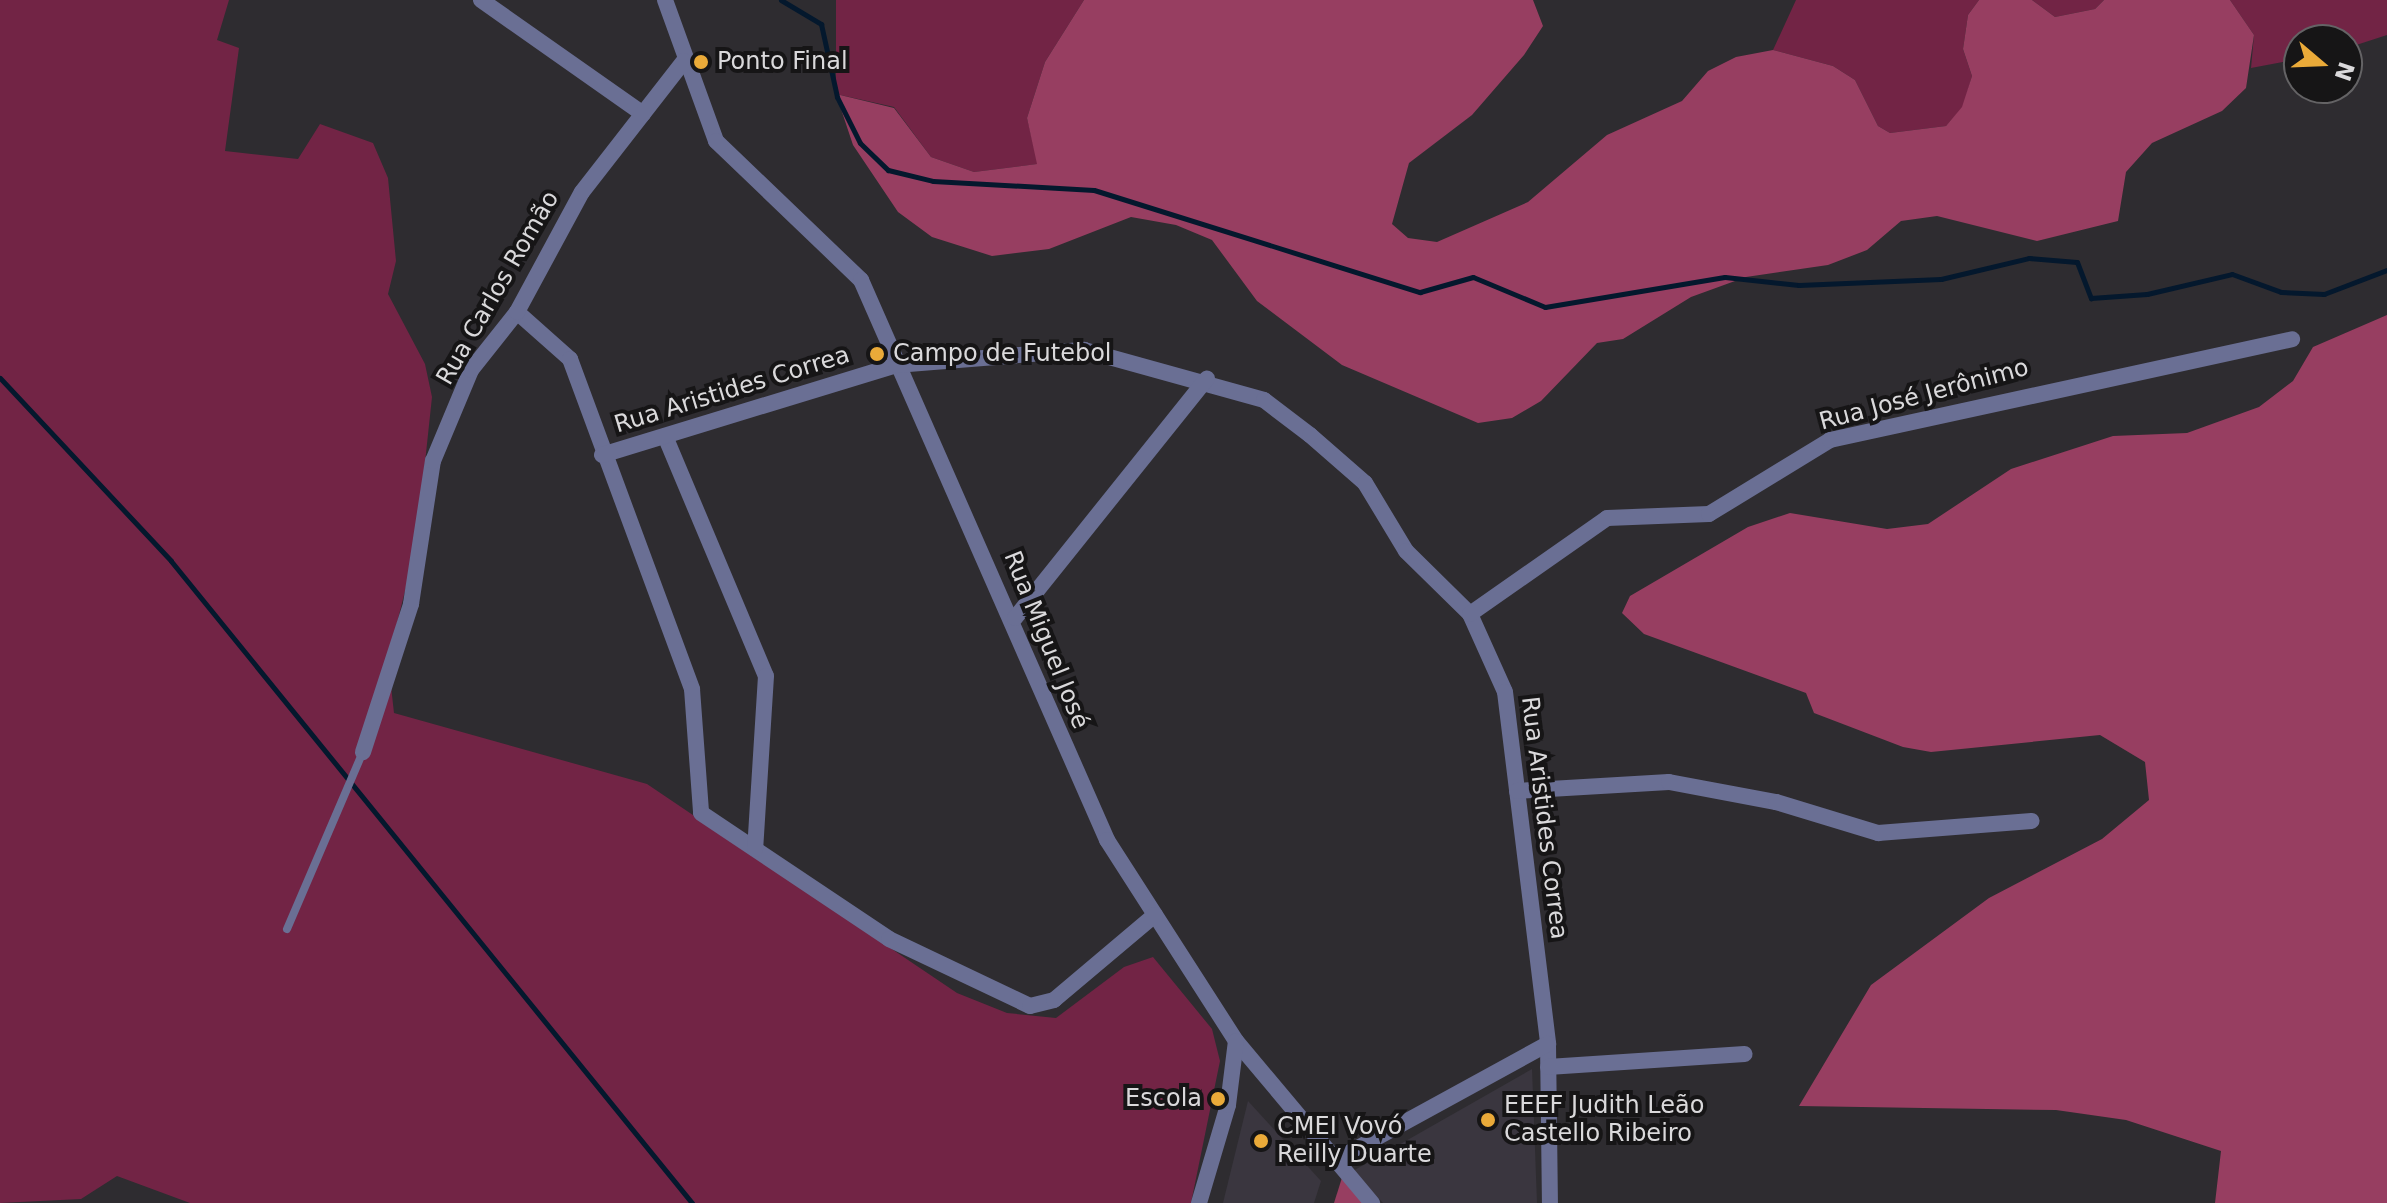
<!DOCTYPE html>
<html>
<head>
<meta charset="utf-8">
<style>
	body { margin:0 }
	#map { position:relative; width:2387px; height:1203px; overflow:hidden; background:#2e2c30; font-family:"DejaVu Sans",sans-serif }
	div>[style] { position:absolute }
	.built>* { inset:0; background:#3a363f }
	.green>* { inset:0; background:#722445 }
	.forest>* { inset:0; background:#973e61 }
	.stream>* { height:5px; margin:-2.5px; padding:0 2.5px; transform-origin:2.5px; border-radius:2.5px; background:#04182d }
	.service>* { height:8px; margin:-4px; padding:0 4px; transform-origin:4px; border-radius:4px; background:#6a6f94 }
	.minor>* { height:16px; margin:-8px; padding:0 8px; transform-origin:8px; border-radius:8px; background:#6a6f94 }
	.dots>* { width:22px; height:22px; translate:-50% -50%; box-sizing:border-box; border:4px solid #161516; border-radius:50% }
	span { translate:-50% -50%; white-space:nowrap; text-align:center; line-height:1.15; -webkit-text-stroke:8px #161516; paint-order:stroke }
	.poi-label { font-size:24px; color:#dad9db }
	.left { translate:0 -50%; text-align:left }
	.right { translate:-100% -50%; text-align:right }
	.street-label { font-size:24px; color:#dad9db }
	.north { position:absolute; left:2283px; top:24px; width:80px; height:80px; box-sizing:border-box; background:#161516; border:2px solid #646365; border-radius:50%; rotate:109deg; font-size:22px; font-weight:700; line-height:32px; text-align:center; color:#dad9db }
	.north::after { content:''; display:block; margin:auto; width:28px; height:36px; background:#eaaa39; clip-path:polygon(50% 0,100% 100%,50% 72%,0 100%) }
</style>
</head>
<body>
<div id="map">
	<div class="built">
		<i style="clip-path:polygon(1532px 1069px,1537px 1203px,1383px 1203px,1353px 1171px)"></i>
		<i style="clip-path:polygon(1248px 1101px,1321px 1181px,1314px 1203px,1223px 1203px)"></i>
	</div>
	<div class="green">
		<i style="clip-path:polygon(0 0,229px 0,217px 40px,239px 48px,225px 151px,298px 159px,320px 124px,373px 143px,388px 178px,396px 261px,388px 294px,425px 364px,432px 397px,416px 547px,388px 659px,394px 713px,647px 784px,957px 993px,1007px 1013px,1056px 1018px,1124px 967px,1153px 957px,1212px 1029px,1220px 1061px,1191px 1203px,190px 1203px,117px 1176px,81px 1199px,0 1203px)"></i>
		<i style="clip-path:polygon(1084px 0,1045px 62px,1027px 118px,1038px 164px,974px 172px,931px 157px,894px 107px,836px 94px,836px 0)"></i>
		<i style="clip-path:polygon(1796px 0,1979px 0,1968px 15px,1963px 49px,1972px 76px,1963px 107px,1946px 126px,1890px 133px,1878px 126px,1855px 80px,1833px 66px,1773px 50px)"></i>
		<i style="clip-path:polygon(2032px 0,2104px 0,2095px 9px,2055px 17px)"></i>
		<i style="clip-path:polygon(2230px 0,2387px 0,2387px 35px,2347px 48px,2347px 40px,2299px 40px,2299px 59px,2251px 68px,2254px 35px)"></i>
	</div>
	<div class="forest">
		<i style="clip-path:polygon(1084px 0,1533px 0,1543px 26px,1524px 55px,1472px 115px,1409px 163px,1392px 224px,1408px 238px,1437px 242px,1528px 202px,1607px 135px,1682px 101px,1708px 71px,1736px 57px,1773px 50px,1833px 66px,1855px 80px,1878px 126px,1890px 133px,1946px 126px,1962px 107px,1972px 76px,1963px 49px,1968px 15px,1979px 0,2032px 0,2055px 17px,2095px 9px,2104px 0,2230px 0,2254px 35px,2246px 88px,2222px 111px,2152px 143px,2126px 172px,2118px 221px,2037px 241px,1937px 216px,1901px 221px,1867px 250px,1828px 265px,1746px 277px,1691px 297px,1623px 339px,1597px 343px,1541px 401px,1512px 418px,1478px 423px,1342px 365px,1257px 301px,1212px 240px,1176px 225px,1131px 217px,1049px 249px,992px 256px,932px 237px,898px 212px,853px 145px,836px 94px,894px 108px,931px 157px,974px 172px,1037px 164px,1027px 118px,1045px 62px)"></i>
		<i style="clip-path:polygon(2387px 315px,2387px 1203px,2215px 1203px,2221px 1151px,2126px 1120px,2056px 1110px,1799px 1106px,1871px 985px,1989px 898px,2102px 839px,2149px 800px,2145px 762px,2100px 735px,1931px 752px,1903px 747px,1814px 713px,1806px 693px,1644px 634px,1622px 613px,1630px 596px,1748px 527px,1790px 513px,1887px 529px,1928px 524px,2011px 469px,2113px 436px,2187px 433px,2259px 407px,2293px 381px,2313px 347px)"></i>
		<i style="clip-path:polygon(1346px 1165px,1376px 1203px,1334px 1203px)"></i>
	</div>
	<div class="stream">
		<i style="left:781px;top:0;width:47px;rotate:31deg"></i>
		<i style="left:821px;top:24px;width:75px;rotate:77.6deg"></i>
		<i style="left:837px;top:97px;width:51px;rotate:63.4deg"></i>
		<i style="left:860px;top:143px;width:39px;rotate:44deg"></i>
		<i style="left:888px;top:170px;width:46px;rotate:13.7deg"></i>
		<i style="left:933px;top:181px;width:161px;rotate:3.2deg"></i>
		<i style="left:1094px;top:190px;width:342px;rotate:17.4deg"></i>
		<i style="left:1420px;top:292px;width:55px;rotate:-15.8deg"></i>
		<i style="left:1473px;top:277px;width:78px;rotate:22.6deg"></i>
		<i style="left:1545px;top:307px;width:182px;rotate:-9.5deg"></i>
		<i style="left:1725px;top:277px;width:74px;rotate:6.2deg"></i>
		<i style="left:1799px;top:285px;width:142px;rotate:-2.4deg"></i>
		<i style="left:1941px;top:279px;width:90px;rotate:-13.4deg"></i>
		<i style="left:2029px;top:258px;width:48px;rotate:4.8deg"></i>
		<i style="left:2077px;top:262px;width:39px;rotate:69deg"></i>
		<i style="left:2091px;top:298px;width:56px;rotate:-4.1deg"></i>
		<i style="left:2147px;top:294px;width:87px;rotate:-13.2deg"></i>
		<i style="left:2232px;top:274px;width:52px;rotate:20.2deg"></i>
		<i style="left:2281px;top:292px;width:43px;rotate:2.7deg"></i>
		<i style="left:2324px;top:294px;width:67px;rotate:-20.9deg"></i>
		<i style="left:0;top:378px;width:250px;rotate:46.9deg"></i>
		<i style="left:171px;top:561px;width:827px;rotate:50.94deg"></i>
	</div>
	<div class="service">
		<i style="left:287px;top:929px;width:193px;rotate:-66.8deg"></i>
	</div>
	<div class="minor">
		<i style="left:481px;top:0;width:198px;rotate:35.1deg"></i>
		<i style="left:665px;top:0;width:150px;rotate:70.1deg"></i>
		<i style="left:716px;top:141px;width:201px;rotate:43.8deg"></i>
		<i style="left:861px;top:280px;width:612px;rotate:66.28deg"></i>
		<i style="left:1107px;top:840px;width:239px;rotate:57.3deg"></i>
		<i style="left:1236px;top:1041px;width:212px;rotate:50deg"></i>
		<i style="left:517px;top:312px;width:71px;rotate:41.6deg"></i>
		<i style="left:570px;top:359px;width:352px;rotate:69.7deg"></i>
		<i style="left:692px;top:689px;width:124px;rotate:85.8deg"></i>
		<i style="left:701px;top:813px;width:226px;rotate:33.8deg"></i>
		<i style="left:889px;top:939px;width:156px;rotate:25.4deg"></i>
		<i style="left:1030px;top:1006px;width:25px;rotate:-14deg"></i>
		<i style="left:1054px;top:1000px;width:132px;rotate:-40.1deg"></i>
		<i style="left:665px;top:436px;width:260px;rotate:67.2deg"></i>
		<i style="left:766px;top:676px;width:173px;rotate:93.6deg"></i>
		<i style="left:602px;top:455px;width:307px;rotate:-17deg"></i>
		<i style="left:896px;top:365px;width:189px;rotate:-4.6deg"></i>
		<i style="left:1084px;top:350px;width:187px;rotate:15.5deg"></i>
		<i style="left:1264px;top:400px;width:58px;rotate:37.3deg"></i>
		<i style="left:1310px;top:435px;width:73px;rotate:41.1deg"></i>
		<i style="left:1365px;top:483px;width:79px;rotate:58.9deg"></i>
		<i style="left:1406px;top:551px;width:90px;rotate:44.5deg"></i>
		<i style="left:1470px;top:614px;width:85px;rotate:65.8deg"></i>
		<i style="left:1505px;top:692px;width:355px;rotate:83deg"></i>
		<i style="left:1548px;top:1044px;width:159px;rotate:89.3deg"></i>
		<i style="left:1470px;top:614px;width:167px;rotate:-35deg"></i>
		<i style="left:1607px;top:518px;width:102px;rotate:-2.2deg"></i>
		<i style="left:1709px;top:514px;width:142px;rotate:-31.4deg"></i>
		<i style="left:1830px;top:440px;width:473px;rotate:-12.3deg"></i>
		<i style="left:1015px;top:618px;width:307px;rotate:-51.3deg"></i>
		<i style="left:363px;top:752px;width:156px;rotate:-72deg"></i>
		<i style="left:411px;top:604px;width:145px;rotate:-81.3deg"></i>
		<i style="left:433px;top:461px;width:99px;rotate:-67.3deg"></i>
		<i style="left:471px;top:370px;width:74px;rotate:-51.6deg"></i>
		<i style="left:517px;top:312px;width:136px;rotate:-61.6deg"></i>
		<i style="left:582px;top:192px;width:166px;rotate:-52.1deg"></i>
		<i style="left:1517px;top:791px;width:152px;rotate:-3.4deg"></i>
		<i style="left:1669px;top:782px;width:109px;rotate:10.6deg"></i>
		<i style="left:1776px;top:802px;width:107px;rotate:16.9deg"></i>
		<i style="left:1878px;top:833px;width:154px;rotate:-4.5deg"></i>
		<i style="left:1548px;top:1067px;width:197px;rotate:-3.8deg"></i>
		<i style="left:1334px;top:1161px;width:244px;rotate:-28.7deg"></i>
		<i style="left:1199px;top:1203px;width:102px;rotate:-73.5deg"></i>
		<i style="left:1228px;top:1105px;width:64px;rotate:-82.9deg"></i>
	</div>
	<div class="dots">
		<i style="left:701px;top:62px;background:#eaaa39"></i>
		<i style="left:877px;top:354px;background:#eaaa39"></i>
		<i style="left:1218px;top:1099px;background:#eaaa39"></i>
		<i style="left:1488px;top:1120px;background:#eaaa39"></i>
		<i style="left:1261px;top:1141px;background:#eaaa39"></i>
	</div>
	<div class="poi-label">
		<span class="left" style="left:717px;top:62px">Ponto Final</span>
		<span class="left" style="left:893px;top:354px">Campo de Futebol</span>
		<span class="right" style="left:1202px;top:1099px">Escola</span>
		<span class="left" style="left:1504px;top:1120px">EEEF Judith Leão<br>Castello Ribeiro</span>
		<span class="left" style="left:1277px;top:1141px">CMEI Vovó<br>Reilly Duarte</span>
	</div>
	<div class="street-label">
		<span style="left:498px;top:288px;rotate:-60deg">Rua Carlos Romão</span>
		<span style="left:732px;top:390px;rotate:-17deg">Rua Aristides Correa</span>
		<span style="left:1924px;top:395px;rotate:-15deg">Rua José Jerônimo</span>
		<span style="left:1046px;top:640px;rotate:68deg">Rua Miguel José</span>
		<span style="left:1544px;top:818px;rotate:83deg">Rua Aristides Correa</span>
	</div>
	<div class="north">N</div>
</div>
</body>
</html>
